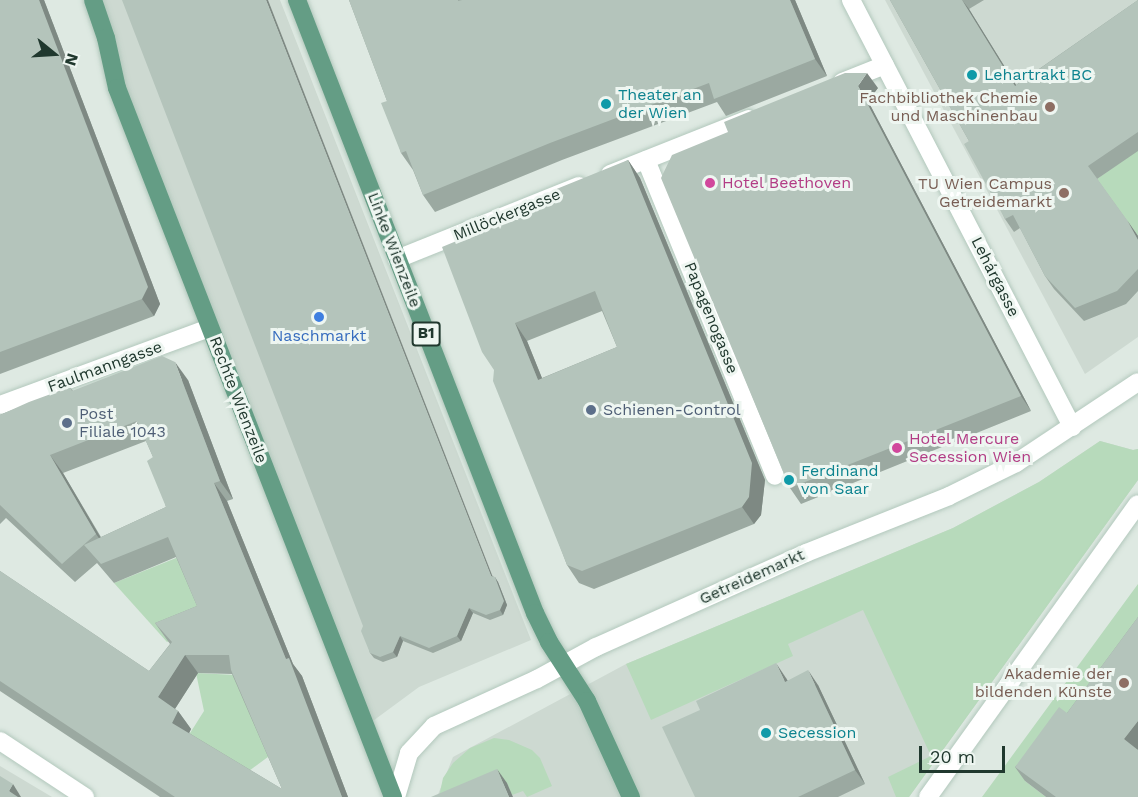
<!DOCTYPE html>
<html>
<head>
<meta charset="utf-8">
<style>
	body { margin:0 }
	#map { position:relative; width:1138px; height:797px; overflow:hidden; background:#dee9e2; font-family:"Work Sans",sans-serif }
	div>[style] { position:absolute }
	.built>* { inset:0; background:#cdd9d1 }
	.green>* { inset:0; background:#b7dabb }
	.roads { filter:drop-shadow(0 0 2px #b2c8bc) drop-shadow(0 0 2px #b2c8bc) }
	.minor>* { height:18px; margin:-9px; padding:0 9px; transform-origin:9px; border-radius:9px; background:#fff }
	.secondary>* { height:18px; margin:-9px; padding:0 9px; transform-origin:9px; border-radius:9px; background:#fff }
	.primary>* { height:18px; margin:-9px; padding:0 9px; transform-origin:9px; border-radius:9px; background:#649d85 }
	.wall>* { inset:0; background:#9ba9a1 }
	.shaded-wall>* { inset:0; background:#7e8983 }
	.building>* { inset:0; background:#b4c4bb }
	.dots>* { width:16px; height:16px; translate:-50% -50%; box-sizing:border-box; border:3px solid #eef6f1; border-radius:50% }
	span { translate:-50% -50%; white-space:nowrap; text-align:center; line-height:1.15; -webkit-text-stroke:6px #eef6f1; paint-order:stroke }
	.shield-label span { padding:2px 4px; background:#eef6f1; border:2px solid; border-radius:4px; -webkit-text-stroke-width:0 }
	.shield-label { font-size:15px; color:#20382e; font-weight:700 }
	.culture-label { font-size:16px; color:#0d838f }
	.left { translate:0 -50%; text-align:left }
	.education-label { font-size:16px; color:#785e54 }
	.right { translate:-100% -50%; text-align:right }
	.hotel-label { font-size:16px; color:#b23c85 }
	.street-label { font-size:16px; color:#20382e }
	.shop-label { font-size:16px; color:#366cbe }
	.service-label { font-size:16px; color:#4e5e75 }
	.north { position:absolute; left:24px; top:24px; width:60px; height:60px; -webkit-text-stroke:4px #eef6f1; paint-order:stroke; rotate:108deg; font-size:16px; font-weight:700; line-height:24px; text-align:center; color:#20382e }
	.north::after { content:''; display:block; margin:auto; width:21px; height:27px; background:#20382e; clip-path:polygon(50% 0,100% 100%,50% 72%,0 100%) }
	.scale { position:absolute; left:919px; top:746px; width:86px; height:27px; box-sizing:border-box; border:3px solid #20382e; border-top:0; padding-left:8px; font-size:18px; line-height:21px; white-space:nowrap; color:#20382e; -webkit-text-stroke:4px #eef6f1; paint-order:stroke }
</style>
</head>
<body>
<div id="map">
	<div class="built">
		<i style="clip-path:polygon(90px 0,280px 0,531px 640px,419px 687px,362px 729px)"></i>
		<i style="clip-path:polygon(885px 0,1138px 0,1138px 337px,1085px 374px)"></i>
		<i style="clip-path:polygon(1100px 441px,1133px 450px,1138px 449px,1138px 480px,909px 797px,437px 797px,453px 757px,626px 664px,953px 528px,1039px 482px)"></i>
		<i style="clip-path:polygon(0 766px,52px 797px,0 797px)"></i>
	</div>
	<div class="green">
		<i style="clip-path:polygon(1138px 150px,1138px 236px,1097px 179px)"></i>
		<i style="clip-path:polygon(1100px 441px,1133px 450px,1138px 449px,1138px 480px,909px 797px,896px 797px,888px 777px,931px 756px,863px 610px,788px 644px,793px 656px,651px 720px,626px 664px,953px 528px,1039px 482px)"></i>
		<i style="clip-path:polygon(181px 556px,210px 624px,167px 642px,114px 583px)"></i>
		<i style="clip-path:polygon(1138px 584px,1138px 644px,1025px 781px,1046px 797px,982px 797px)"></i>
		<i style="clip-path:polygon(196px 673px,299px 678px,272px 754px,238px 779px,185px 741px,204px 711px)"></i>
		<i style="clip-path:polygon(494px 738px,509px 740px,532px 750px,540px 758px,552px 786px,527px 797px,523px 791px,512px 795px,507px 783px,439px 797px,443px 778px,453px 763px,470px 748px)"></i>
	</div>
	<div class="roads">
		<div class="minor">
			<i style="left:851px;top:0;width:481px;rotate:62.6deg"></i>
			<i style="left:842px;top:82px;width:46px;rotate:-21.6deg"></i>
			<i style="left:646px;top:160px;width:341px;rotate:67.8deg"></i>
			<i style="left:610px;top:174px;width:149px;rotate:-21.6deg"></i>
			<i style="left:397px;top:259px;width:196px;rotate:-21.9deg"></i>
			<i style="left:0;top:405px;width:223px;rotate:-20.2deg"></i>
		</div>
		<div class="secondary">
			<i style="left:0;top:741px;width:102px;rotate:33.4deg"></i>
			<i style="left:396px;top:797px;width:46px;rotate:-73.5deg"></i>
			<i style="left:409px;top:753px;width:37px;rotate:-47deg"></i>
			<i style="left:434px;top:726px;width:113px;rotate:-24.5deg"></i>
			<i style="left:537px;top:679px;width:67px;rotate:-28.5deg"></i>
			<i style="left:596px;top:647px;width:230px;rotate:-24.1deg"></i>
			<i style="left:806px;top:553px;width:154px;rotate:-21.7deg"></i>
			<i style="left:949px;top:496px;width:75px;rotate:-26.2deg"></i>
			<i style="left:1016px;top:463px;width:146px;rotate:-33.6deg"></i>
			<i style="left:928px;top:797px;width:360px;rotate:-54.4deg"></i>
		</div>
		<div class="primary">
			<i style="left:93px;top:0;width:40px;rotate:71.1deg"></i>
			<i style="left:106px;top:38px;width:51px;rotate:77.6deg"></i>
			<i style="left:117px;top:88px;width:761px;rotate:68.73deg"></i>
			<i style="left:297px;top:0;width:658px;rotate:68.78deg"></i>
			<i style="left:535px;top:613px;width:32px;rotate:64deg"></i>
			<i style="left:549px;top:642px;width:70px;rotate:57.2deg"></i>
			<i style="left:587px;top:701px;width:106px;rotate:65.4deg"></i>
		</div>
	</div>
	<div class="wall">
		<i style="clip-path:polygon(0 0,44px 0,160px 304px,154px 316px,0 374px)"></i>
		<i style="clip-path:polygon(349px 0,795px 0,827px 76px,726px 116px,717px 102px,562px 160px,435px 212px,423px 195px,413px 170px,401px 153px,387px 101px)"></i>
		<i style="clip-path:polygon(890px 0,984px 0,969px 9px,1016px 85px,1138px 0,1138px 151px,1097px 179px,1138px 236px,1138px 291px,1126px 304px,1084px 321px,1054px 289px,1045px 276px,1020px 228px,1014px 232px,1005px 219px,969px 141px)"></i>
		<i style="clip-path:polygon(878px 88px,868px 101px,1031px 411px,801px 504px,790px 488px,728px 132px)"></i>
		<i style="clip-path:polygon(evenodd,628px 160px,640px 178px,765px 480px,761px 515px,754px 524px,594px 589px,579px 583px,567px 565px,494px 370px,558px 199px,628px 160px,602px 311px,617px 347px,542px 378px,527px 341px,602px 311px)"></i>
		<i style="clip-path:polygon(evenodd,188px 380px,233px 499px,227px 501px,293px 664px,302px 676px,348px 797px,160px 797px,0 691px,0 571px,149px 671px,170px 644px,155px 623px,197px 606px,176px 557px,114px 583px,97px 563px,75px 582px,6px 518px,0 524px,0 415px,70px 387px,73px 391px,188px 380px,146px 441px,153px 457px,166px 507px,101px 537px,63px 473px,146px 441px,188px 380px,198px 673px,232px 674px,282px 789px,189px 733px,191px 729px,178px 711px,175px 709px,198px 673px)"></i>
		<i style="clip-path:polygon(493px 576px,498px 582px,507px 605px,503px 615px,490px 620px,473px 613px,461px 641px,433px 653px,403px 641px,397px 657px,383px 662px,374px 658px,370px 653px,363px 626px)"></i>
		<i style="clip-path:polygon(1138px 617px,1138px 797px,1046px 797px,1025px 781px,1015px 767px,1067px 713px)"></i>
		<i style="clip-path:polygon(786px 678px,788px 681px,818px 685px,865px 784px,838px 797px,695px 797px)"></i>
	</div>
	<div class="shaded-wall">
		<i style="clip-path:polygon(39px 0,44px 0,160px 304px,154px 316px,142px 299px)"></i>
		<i style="clip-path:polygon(266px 0,268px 0,494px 580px,491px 576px)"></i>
		<i style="clip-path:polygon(790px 0,795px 0,827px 76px,815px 59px)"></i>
		<i style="clip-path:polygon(962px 0,969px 9px,1024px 98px,1015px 86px)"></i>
		<i style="clip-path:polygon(867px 73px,878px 88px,868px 101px,1031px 411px,1021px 396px,858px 86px)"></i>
		<i style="clip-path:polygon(628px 160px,640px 178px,765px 480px,761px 515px,754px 524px,742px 507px)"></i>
		<i style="clip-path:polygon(1127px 220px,1138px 236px,1138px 240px)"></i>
		<i style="clip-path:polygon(515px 323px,527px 341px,550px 398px,538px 380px)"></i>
		<i style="clip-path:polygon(175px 362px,188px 380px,233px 499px,220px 481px)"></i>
		<i style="clip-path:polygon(50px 455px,63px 473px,109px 552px,96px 534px)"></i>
		<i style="clip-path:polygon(214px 483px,227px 501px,293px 664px,302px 676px,348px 797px,342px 797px)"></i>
		<i style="clip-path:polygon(495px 577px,498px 582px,507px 605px,503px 615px,500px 610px)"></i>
		<i style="clip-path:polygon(469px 608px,473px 613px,461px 641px,457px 636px)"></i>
		<i style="clip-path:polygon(400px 636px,403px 641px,397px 657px,393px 652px)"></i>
		<i style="clip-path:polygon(185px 655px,198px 673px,171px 715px,158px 697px)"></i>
		<i style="clip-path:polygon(776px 663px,786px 678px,795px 696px,785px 682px)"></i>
		<i style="clip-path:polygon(808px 670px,818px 685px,865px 784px,855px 770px)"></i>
		<i style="clip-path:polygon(178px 711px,191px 729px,185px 742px,172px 723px)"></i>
		<i style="clip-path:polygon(1138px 721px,1138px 749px,1134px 754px,1124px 739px)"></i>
		<i style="clip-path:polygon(497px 769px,507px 783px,513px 797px,509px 797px)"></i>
		<i style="clip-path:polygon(13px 784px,21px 797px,13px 797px,9px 791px)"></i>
	</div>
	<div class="building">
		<i style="clip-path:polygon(0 0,39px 0,148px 287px,142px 299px,0 352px)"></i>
		<i style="clip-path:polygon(122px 0,266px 0,491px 576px,495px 577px,504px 601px,500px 610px,486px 615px,469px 608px,457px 636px,429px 648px,400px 636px,393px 652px,380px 657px,370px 653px,361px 631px,363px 626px)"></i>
		<i style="clip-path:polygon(349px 0,458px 0,458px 1px,462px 0,790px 0,815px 59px,714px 99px,709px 83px,550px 143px,423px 195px,406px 151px,401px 153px,381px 103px,387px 101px)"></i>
		<i style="clip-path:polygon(890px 0,962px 0,1015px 86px,1138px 0,1138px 132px,1088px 166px,1127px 220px,1138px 240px,1138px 269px,1117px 291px,1075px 308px,1045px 276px,1013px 215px,1005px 219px,964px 144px,969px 141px)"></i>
		<i style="clip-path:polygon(845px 73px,867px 73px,858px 86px,1021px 396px,790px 488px,661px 178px,672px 155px,728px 132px,724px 122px)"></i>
		<i style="clip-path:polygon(evenodd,628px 160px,752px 463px,749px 497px,742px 507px,582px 571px,567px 565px,493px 381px,494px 370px,482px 352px,442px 247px,558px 199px,554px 190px,628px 160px,595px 291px,617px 347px,538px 380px,515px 323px,595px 291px)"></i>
		<i style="clip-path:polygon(evenodd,162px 356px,175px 362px,220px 481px,214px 483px,286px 659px,289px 658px,342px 797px,175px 797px,0 681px,0 571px,149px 671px,172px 642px,155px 623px,197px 606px,168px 537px,101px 564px,84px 545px,166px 507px,147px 461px,153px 457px,137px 421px,50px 455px,96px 534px,62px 564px,0 505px,0 415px,29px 402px,70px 387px,72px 391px,162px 356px,185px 655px,229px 655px,231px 670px,282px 789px,172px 723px,178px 711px,158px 697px,185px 655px)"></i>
		<i style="clip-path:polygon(1138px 617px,1138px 721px,1124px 739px,1138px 750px,1138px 797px,1056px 797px,1015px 767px,1059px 707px,1067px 713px)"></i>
		<i style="clip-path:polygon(776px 663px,785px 682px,808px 670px,855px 770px,798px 797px,695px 797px,662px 727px,700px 710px,696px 701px)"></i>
		<i style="clip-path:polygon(497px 769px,509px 797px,431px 797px)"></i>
		<i style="clip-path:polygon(0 776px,13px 784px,9px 791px,18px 797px,0 797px)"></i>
	</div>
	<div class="dots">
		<i style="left:972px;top:75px;background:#0f9aa8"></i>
		<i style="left:606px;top:104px;background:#0f9aa8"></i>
		<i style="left:1050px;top:107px;background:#8d6e63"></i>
		<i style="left:710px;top:183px;background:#d1479c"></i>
		<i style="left:1064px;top:193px;background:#8d6e63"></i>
		<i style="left:319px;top:317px;background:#3f7fe0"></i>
		<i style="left:591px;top:410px;background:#5c6f8a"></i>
		<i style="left:67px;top:423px;background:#5c6f8a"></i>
		<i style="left:897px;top:448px;background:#d1479c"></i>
		<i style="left:789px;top:480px;background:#0f9aa8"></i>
		<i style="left:1124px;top:683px;background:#8d6e63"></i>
		<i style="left:766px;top:733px;background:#0f9aa8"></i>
	</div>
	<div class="shield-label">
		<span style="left:426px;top:334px">B1</span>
	</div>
	<div class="culture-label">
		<span class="left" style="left:984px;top:75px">Lehartrakt BC</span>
		<span class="left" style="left:618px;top:104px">Theater an<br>der Wien</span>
		<span class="left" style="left:801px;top:480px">Ferdinand<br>von Saar</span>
		<span class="left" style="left:778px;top:733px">Secession</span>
	</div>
	<div class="education-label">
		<span class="right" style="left:1038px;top:107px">Fachbibliothek Chemie<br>und Maschinenbau</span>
		<span class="right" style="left:1052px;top:193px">TU Wien Campus<br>Getreidemarkt</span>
		<span class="right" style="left:1112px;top:683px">Akademie der<br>bildenden Künste</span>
	</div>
	<div class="hotel-label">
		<span class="left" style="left:722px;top:183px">Hotel Beethoven</span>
		<span class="left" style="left:909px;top:448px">Hotel Mercure<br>Secession Wien</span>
	</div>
	<div class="street-label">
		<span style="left:507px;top:215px;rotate:-22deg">Millöckergasse</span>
		<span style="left:394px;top:250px;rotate:69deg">Linke Wienzeile</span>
		<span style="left:995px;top:277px;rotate:63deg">Lehárgasse</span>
		<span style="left:711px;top:318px;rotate:68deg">Papagenogasse</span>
		<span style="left:105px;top:367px;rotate:-20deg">Faulmanngasse</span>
		<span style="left:238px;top:400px;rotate:69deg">Rechte Wienzeile</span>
		<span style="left:752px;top:577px;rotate:-24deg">Getreidemarkt</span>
	</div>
	<div class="shop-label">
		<span style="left:319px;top:336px">Naschmarkt</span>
	</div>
	<div class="service-label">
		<span class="left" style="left:603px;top:410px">Schienen-Control</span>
		<span class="left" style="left:79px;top:423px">Post<br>Filiale 1043</span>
	</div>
	<div class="north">N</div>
	<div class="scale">20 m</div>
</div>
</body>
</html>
